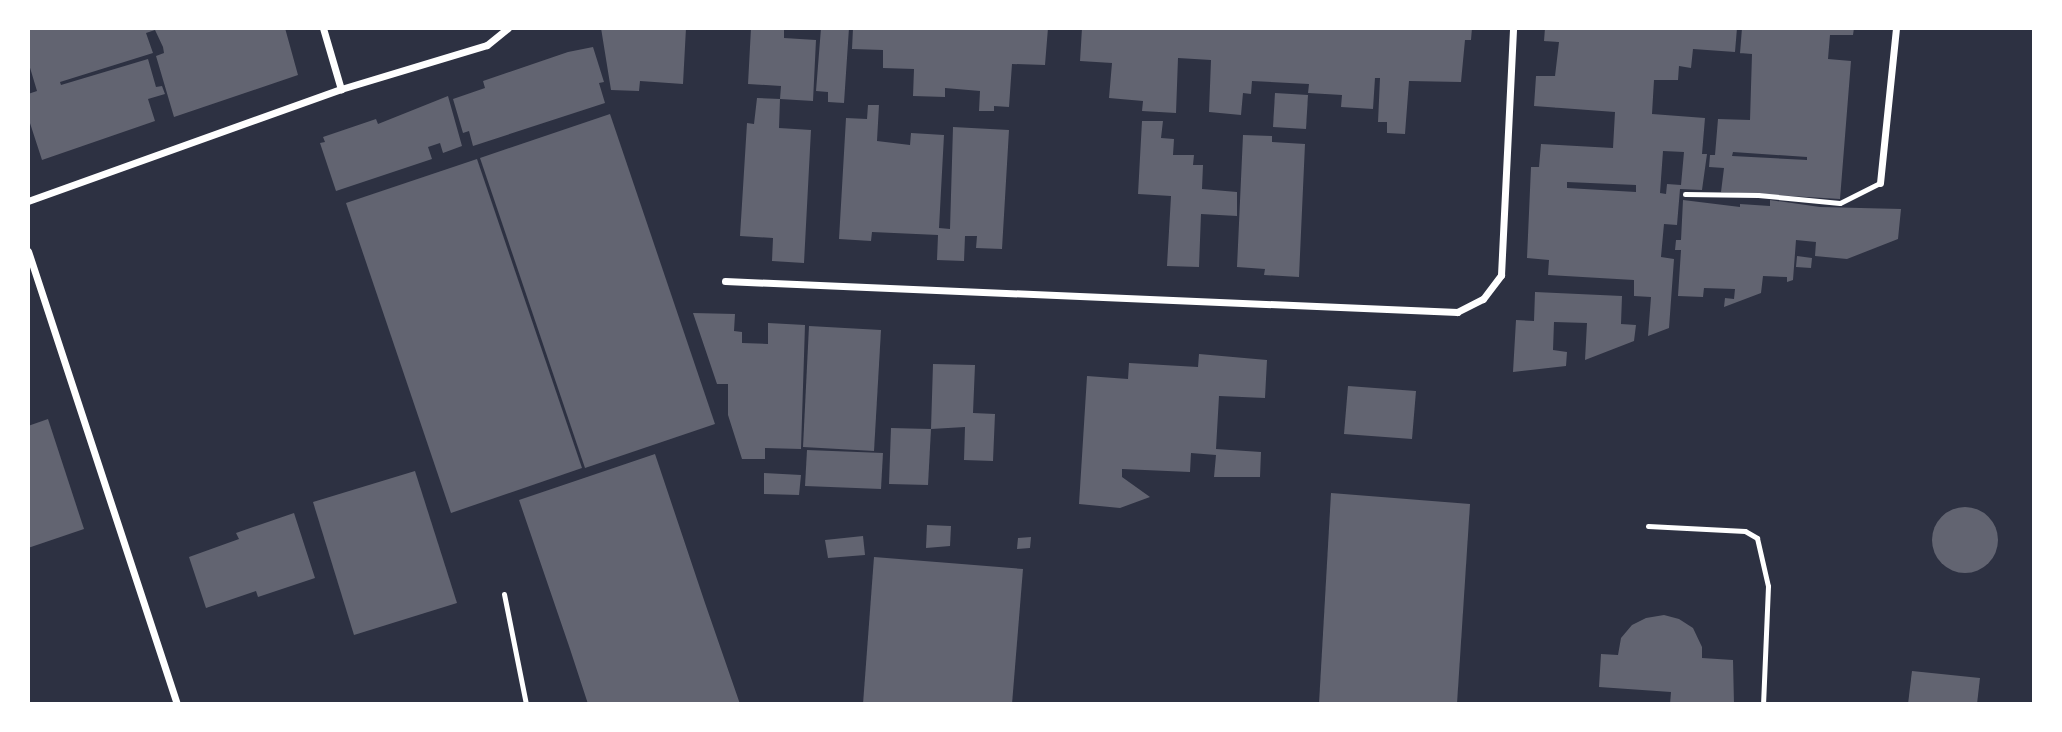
<!DOCTYPE html>
<html>
<head>
<meta charset="utf-8">
<style>
	body { margin:0 }
	#map { position:relative; width:2062px; height:732px; overflow:hidden; background:#2d3142; font-family:"Asap Condensed",sans-serif }
	div>[style] { position:absolute }
	.building>* { inset:0; background:#626471 }
	.round { border-radius:50% }
	.service>* { height:5px; margin:-2.5px; padding:0 2.5px; transform-origin:2.5px; border-radius:2.5px; background:#fff }
	.minor>* { height:7px; margin:-3.5px; padding:0 3.5px; transform-origin:3.5px; border-radius:3.5px; background:#fff }
	span { translate:-50% -50%; white-space:nowrap; text-align:center; line-height:1.15; -webkit-text-stroke:5px #fff; paint-order:stroke }
	.frame { position:absolute; inset:0; border:30px solid #fff; pointer-events:none }
</style>
</head>
<body>
<div id="map">
	<div class="building">
		<i style="clip-path:polygon(28px 28px,285px 28px,298px 75px,174px 117px,156px 56px,164px 53px,163px 47px,155px 30px,146px 33px,153px 53px,60px 82px,61px 85px,148px 59px,156px 87px,162px 86px,165px 94px,148px 99px,155px 121px,42px 160px,28px 117px,28px 94px,37px 91px,28px 61px)"></i>
		<i style="clip-path:polygon(601px 28px,686px 28px,683px 84px,640px 81px,639px 91px,611px 90px)"></i>
		<i style="clip-path:polygon(751px 28px,784px 28px,784px 38px,816px 40px,813px 101px,780px 99px,781px 86px,748px 84px)"></i>
		<i style="clip-path:polygon(821px 28px,849px 28px,844px 103px,828px 102px,828px 92px,816px 91px)"></i>
		<i style="clip-path:polygon(853px 28px,1048px 28px,1045px 65px,1012px 64px,1009px 107px,994px 106px,994px 111px,979px 111px,980px 91px,945px 88px,945px 97px,913px 96px,914px 69px,883px 68px,883px 50px,852px 49px)"></i>
		<i style="clip-path:polygon(1082px 28px,1472px 28px,1471px 40px,1465px 40px,1461px 82px,1409px 81px,1405px 134px,1387px 133px,1387px 122px,1378px 122px,1380px 78px,1375px 78px,1373px 109px,1341px 107px,1342px 95px,1308px 93px,1309px 84px,1252px 81px,1251px 94px,1243px 93px,1241px 115px,1209px 112px,1211px 60px,1178px 58px,1176px 113px,1142px 111px,1143px 101px,1109px 98px,1112px 63px,1080px 61px)"></i>
		<i style="clip-path:polygon(evenodd,1545px 28px,1737px 28px,1735px 52px,1693px 49px,1691px 68px,1679px 66px,1678px 80px,1654px 80px,1652px 114px,1705px 118px,1702px 154px,1707px 154px,1702px 190px,1680px 189px,1677px 225px,1664px 224px,1661px 257px,1674px 259px,1669px 328px,1648px 336px,1651px 297px,1634px 296px,1634px 280px,1548px 275px,1549px 260px,1527px 258px,1531px 167px,1539px 167px,1541px 144px,1613px 148px,1615px 112px,1534px 106px,1536px 76px,1555px 76px,1559px 42px,1544px 41px,1545px 28px,1663px 151px,1684px 152px,1681px 185px,1667px 184px,1666px 194px,1660px 193px,1663px 151px,1545px 28px,1567px 182px,1636px 185px,1636px 192px,1567px 188px,1567px 182px)"></i>
		<i style="clip-path:polygon(evenodd,1742px 28px,1854px 28px,1853px 35px,1830px 35px,1828px 59px,1851px 61px,1840px 199px,1721px 192px,1724px 168px,1709px 167px,1710px 155px,1715px 155px,1718px 119px,1750px 120px,1752px 54px,1740px 53px,1742px 28px,1733px 152px,1807px 157px,1807px 160px,1732px 156px,1733px 152px)"></i>
		<i style="clip-path:polygon(593px 47px,604px 82px,599px 83px,605px 103px,473px 146px,469px 131px,463px 133px,453px 99px,485px 88px,483px 81px,568px 52px)"></i>
		<i style="clip-path:polygon(1275px 93px,1308px 95px,1306px 129px,1273px 127px)"></i>
		<i style="clip-path:polygon(448px 96px,462px 146px,443px 153px,440px 143px,428px 147px,432px 159px,336px 191px,320px 143px,325px 142px,323px 137px,376px 119px,378px 124px)"></i>
		<i style="clip-path:polygon(757px 98px,780px 99px,779px 128px,811px 130px,804px 263px,772px 261px,773px 238px,740px 236px,747px 123px,754px 124px)"></i>
		<i style="clip-path:polygon(868px 105px,879px 105px,877px 141px,910px 145px,911px 133px,944px 135px,939px 228px,950px 229px,953px 127px,1009px 130px,1002px 249px,976px 248px,977px 236px,965px 236px,964px 261px,937px 260px,938px 235px,872px 232px,871px 241px,839px 239px,846px 118px,867px 119px)"></i>
		<i style="clip-path:polygon(610px 114px,715px 424px,585px 468px,480px 158px)"></i>
		<i style="clip-path:polygon(1142px 121px,1163px 121px,1161px 138px,1174px 139px,1173px 155px,1194px 155px,1193px 165px,1203px 165px,1202px 189px,1237px 192px,1237px 216px,1201px 214px,1199px 267px,1167px 266px,1171px 196px,1138px 194px)"></i>
		<i style="clip-path:polygon(1243px 135px,1272px 136px,1272px 142px,1305px 144px,1299px 277px,1264px 275px,1265px 269px,1237px 267px)"></i>
		<i style="clip-path:polygon(477px 159px,582px 468px,451px 513px,346px 203px)"></i>
		<i style="clip-path:polygon(1683px 200px,1740px 207px,1740px 204px,1770px 206px,1770px 200px,1820px 207px,1901px 209px,1898px 239px,1847px 259px,1815px 256px,1816px 242px,1796px 240px,1793px 280px,1787px 282px,1787px 277px,1763px 276px,1761px 293px,1724px 307px,1725px 298px,1734px 299px,1735px 289px,1704px 288px,1703px 297px,1678px 296px,1681px 250px,1675px 250px,1676px 240px,1681px 240px)"></i>
		<i style="clip-path:polygon(1797px 256px,1812px 258px,1811px 268px,1796px 267px)"></i>
		<i style="clip-path:polygon(1535px 292px,1622px 296px,1621px 324px,1636px 325px,1634px 341px,1585px 360px,1587px 323px,1554px 322px,1553px 350px,1567px 352px,1566px 366px,1513px 372px,1516px 320px,1534px 321px)"></i>
		<i style="clip-path:polygon(693px 313px,735px 314px,734px 331px,742px 332px,742px 343px,768px 344px,768px 323px,805px 325px,801px 449px,765px 448px,765px 459px,742px 459px,728px 415px,728px 384px,717px 384px)"></i>
		<i style="clip-path:polygon(809px 326px,881px 330px,874px 451px,803px 447px)"></i>
		<i style="clip-path:polygon(1199px 354px,1267px 360px,1265px 398px,1219px 396px,1216px 449px,1261px 452px,1260px 477px,1214px 477px,1216px 455px,1191px 453px,1190px 472px,1122px 469px,1122px 477px,1150px 497px,1120px 508px,1079px 504px,1087px 376px,1128px 379px,1129px 363px,1198px 367px)"></i>
		<i style="clip-path:polygon(933px 364px,975px 365px,973px 413px,995px 414px,993px 461px,964px 460px,965px 427px,931px 429px)"></i>
		<i style="clip-path:polygon(1348px 386px,1416px 391px,1412px 439px,1344px 434px)"></i>
		<i style="clip-path:polygon(48px 419px,84px 529px,28px 548px,28px 426px)"></i>
		<i style="clip-path:polygon(891px 428px,931px 429px,928px 485px,889px 484px)"></i>
		<i style="clip-path:polygon(807px 450px,883px 453px,881px 489px,805px 486px)"></i>
		<i style="clip-path:polygon(655px 454px,705px 603px,740px 704px,588px 704px,570px 649px,519px 500px)"></i>
		<i style="clip-path:polygon(415px 471px,457px 603px,354px 635px,313px 502px)"></i>
		<i style="clip-path:polygon(764px 473px,801px 475px,799px 495px,764px 494px)"></i>
		<i style="clip-path:polygon(1331px 493px,1470px 504px,1457px 704px,1319px 704px)"></i>
		<i class="round" style="left:1932px;top:507px;width:66px;height:66px"></i>
		<i style="clip-path:polygon(294px 513px,315px 578px,258px 597px,256px 591px,206px 608px,189px 557px,239px 539px,236px 533px)"></i>
		<i style="clip-path:polygon(927px 525px,951px 526px,950px 546px,926px 548px)"></i>
		<i style="clip-path:polygon(863px 536px,865px 555px,828px 558px,825px 540px)"></i>
		<i style="clip-path:polygon(1031px 537px,1030px 548px,1017px 549px,1018px 538px)"></i>
		<i style="clip-path:polygon(874px 557px,1023px 569px,1012px 704px,863px 704px)"></i>
		<i style="clip-path:polygon(1664px 615px,1679px 619px,1693px 628px,1702px 647px,1702px 658px,1733px 660px,1734px 704px,1670px 704px,1671px 692px,1599px 687px,1601px 654px,1618px 655px,1621px 638px,1632px 625px,1646px 618px)"></i>
		<i style="clip-path:polygon(1912px 671px,1980px 678px,1977px 704px,1908px 704px)"></i>
	</div>
	<div class="service">
		<i style="left:1685px;top:194px;width:73px;rotate:0.8deg"></i>
		<i style="left:1758px;top:195px;width:82px;rotate:5.6deg"></i>
		<i style="left:1840px;top:203px;width:45px;rotate:-26.6deg"></i>
		<i style="left:1648px;top:526px;width:97px;rotate:3deg"></i>
		<i style="left:1745px;top:531px;width:14px;rotate:30deg"></i>
		<i style="left:1757px;top:538px;width:49px;rotate:77.1deg"></i>
		<i style="left:1768px;top:586px;width:118px;rotate:92.4deg"></i>
		<i style="left:504px;top:594px;width:112px;rotate:78.7deg"></i>
	</div>
	<div class="minor">
		<i style="left:323px;top:28px;width:64px;rotate:73.6deg"></i>
		<i style="left:1880px;top:183px;width:156px;rotate:-84.1deg"></i>
		<i style="left:28px;top:201px;width:332px;rotate:-19.7deg"></i>
		<i style="left:341px;top:89px;width:152px;rotate:-16.8deg"></i>
		<i style="left:487px;top:45px;width:27px;rotate:-39deg"></i>
		<i style="left:28px;top:251px;width:477px;rotate:71.8deg"></i>
		<i style="left:725px;top:281px;width:733px;rotate:2.43deg"></i>
		<i style="left:1457px;top:312px;width:29px;rotate:-27deg"></i>
		<i style="left:1483px;top:299px;width:30px;rotate:-53deg"></i>
		<i style="left:1501px;top:275px;width:247px;rotate:-87.2deg"></i>
	</div>
	<div class="frame"></div>
</div>
</body>
</html>
